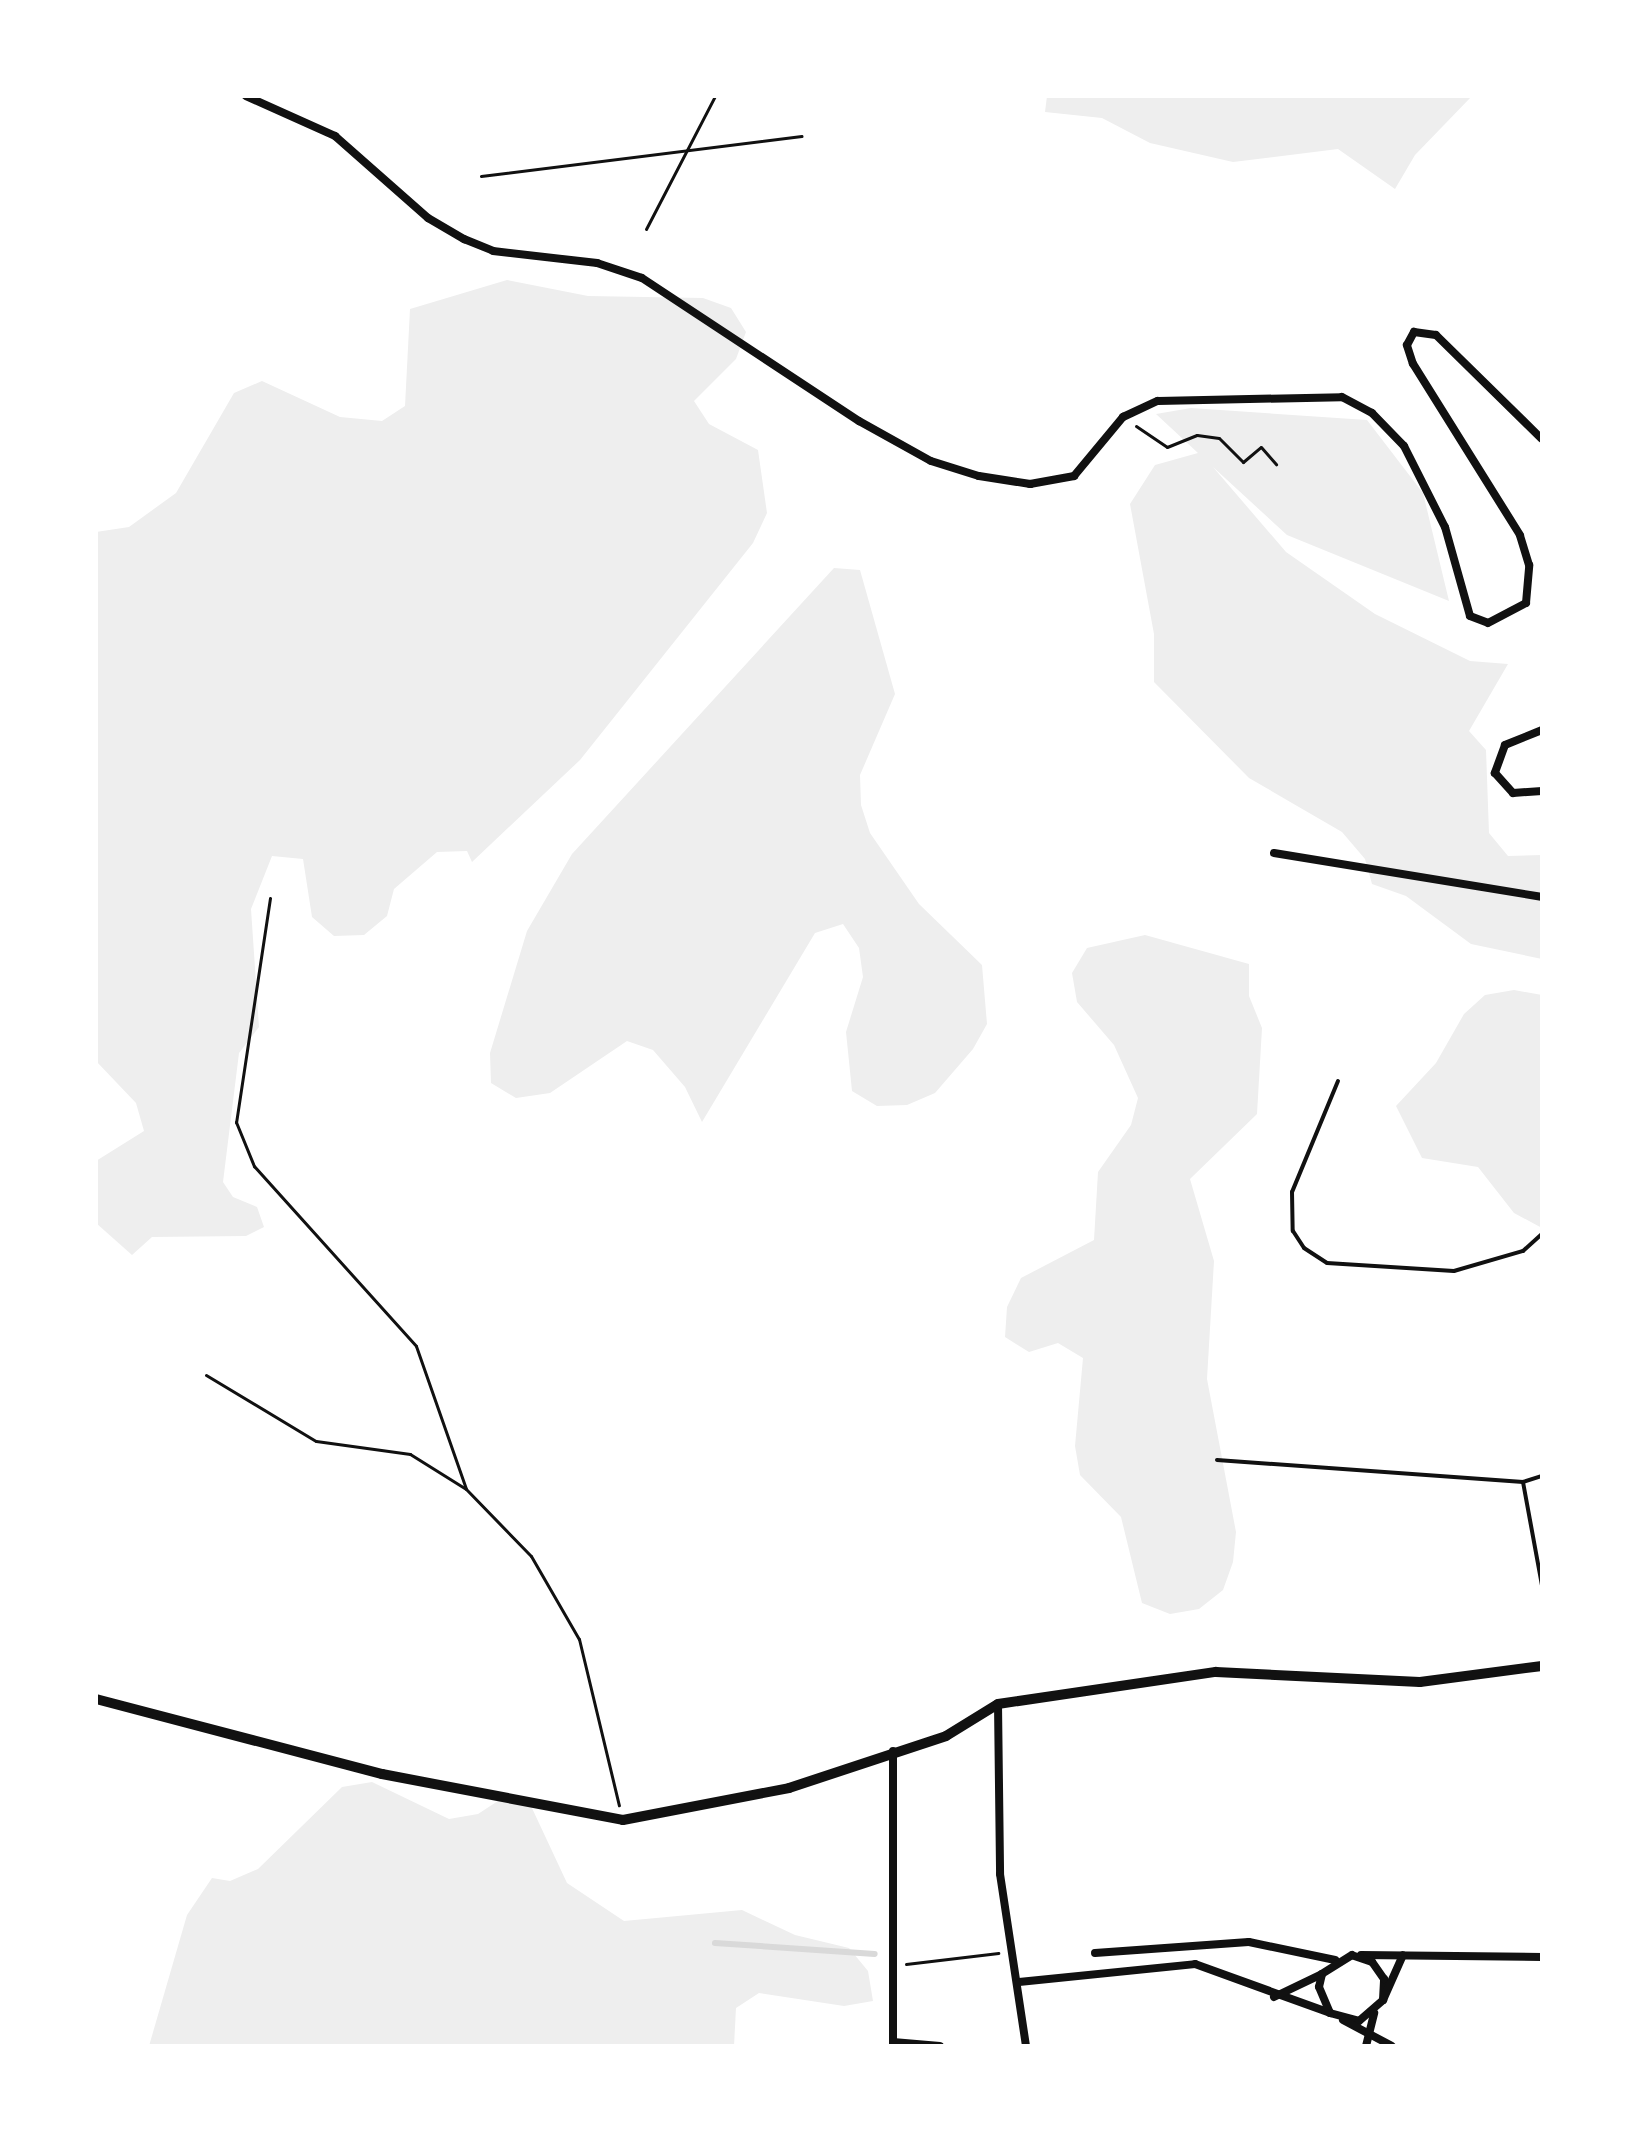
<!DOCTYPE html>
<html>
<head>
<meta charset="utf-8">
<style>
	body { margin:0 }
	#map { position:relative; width:1638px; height:2142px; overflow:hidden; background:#fff; font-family:"IBM Plex Sans",sans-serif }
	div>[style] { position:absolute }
	.green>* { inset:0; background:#eee }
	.stream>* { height:6px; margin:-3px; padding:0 3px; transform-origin:3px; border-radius:3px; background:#d9d9d9 }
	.path>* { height:3px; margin:-1.5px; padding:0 1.5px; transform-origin:1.5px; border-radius:1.5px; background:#111 }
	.service>* { height:4px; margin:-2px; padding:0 2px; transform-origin:2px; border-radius:2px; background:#111 }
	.minor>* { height:8px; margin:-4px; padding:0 4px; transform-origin:4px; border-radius:4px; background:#111 }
	.tertiary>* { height:10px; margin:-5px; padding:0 5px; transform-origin:5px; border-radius:5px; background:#111 }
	span { translate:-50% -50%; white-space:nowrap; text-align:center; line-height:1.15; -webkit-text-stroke:7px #fff; paint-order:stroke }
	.frame { position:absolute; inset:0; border:98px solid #fff; pointer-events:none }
</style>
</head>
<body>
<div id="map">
	<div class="green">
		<i style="clip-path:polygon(1047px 96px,1472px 96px,1415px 155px,1395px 189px,1338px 149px,1233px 162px,1150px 143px,1102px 118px,1045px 112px)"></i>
		<i style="clip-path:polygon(507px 280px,588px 296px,703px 298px,731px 308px,746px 332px,736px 359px,694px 401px,709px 424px,758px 450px,767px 513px,753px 543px,580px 760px,472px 862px,467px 851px,437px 852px,394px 889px,387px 916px,364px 935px,334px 936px,312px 917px,303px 859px,272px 856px,251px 909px,259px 1027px,239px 1053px,223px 1182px,233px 1197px,257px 1207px,264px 1227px,246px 1236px,152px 1237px,132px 1255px,96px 1223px,96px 1161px,144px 1131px,136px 1103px,96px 1061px,96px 532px,129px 527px,176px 493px,234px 393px,262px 381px,340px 417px,382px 421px,405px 406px,410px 309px)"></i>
		<i style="clip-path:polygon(1191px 408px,1367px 420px,1423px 493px,1449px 601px,1287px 535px,1213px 467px,1286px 552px,1375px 614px,1470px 661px,1508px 664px,1469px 731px,1486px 750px,1489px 833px,1508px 856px,1542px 855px,1542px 959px,1471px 944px,1406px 896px,1372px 884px,1365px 859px,1342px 832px,1249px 778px,1154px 682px,1154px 634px,1130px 504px,1155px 465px,1198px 453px,1156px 414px)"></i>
		<i style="clip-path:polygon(834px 568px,860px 570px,895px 694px,860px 775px,861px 805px,870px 833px,919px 904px,982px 965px,987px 1024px,973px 1049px,935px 1093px,907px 1105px,877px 1106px,852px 1091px,846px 1032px,863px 977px,859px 948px,843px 924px,815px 933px,702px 1122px,685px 1087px,653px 1050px,627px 1041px,550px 1093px,516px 1098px,491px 1083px,490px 1053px,527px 931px,572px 854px)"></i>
		<i style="clip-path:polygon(1145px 935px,1249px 964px,1249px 996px,1262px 1028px,1257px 1114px,1190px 1179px,1214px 1261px,1207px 1379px,1236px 1532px,1233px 1562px,1223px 1590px,1199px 1609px,1170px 1614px,1142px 1603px,1121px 1517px,1080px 1475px,1075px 1446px,1083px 1358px,1058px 1343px,1029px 1352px,1005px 1337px,1007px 1307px,1021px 1278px,1094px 1240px,1098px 1172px,1131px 1125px,1138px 1098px,1114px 1045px,1077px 1002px,1072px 973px,1087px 948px)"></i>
		<i style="clip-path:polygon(1514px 990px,1542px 995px,1542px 1228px,1514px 1213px,1478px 1167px,1422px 1158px,1396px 1106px,1436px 1063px,1464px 1014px,1485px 995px)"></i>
		<i style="clip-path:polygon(372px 1782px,449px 1819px,478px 1814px,504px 1797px,531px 1806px,567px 1883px,624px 1921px,742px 1910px,795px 1935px,849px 1948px,868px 1971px,873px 2001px,844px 2006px,759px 1993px,736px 2008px,734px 2046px,149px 2046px,187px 1915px,212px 1878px,230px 1881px,258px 1869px,342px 1787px)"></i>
	</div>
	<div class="stream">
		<i style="left:715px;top:1943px;width:160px;rotate:3.9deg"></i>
	</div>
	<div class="path">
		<i style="left:481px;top:176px;width:323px;rotate:-7.1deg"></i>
		<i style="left:646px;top:229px;width:150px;rotate:-62.6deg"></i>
		<i style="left:1136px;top:426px;width:37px;rotate:34deg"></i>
		<i style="left:1167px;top:447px;width:32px;rotate:-22deg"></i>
		<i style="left:1197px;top:435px;width:22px;rotate:8deg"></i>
		<i style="left:1219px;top:438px;width:34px;rotate:45deg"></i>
		<i style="left:1243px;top:462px;width:23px;rotate:-40deg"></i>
		<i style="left:1261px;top:447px;width:23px;rotate:49deg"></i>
		<i style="left:270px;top:898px;width:227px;rotate:98.6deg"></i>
		<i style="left:236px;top:1122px;width:48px;rotate:67.8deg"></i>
		<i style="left:254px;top:1166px;width:242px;rotate:48deg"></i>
		<i style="left:416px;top:1346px;width:151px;rotate:70.7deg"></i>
		<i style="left:206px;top:1375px;width:128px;rotate:31deg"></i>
		<i style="left:316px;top:1441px;width:95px;rotate:7.9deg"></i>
		<i style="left:410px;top:1454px;width:66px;rotate:32deg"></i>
		<i style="left:466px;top:1489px;width:93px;rotate:45.9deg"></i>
		<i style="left:531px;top:1556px;width:96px;rotate:60deg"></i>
		<i style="left:579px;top:1639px;width:171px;rotate:76.5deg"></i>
		<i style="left:906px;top:1964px;width:93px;rotate:-6.8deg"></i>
	</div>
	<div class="service">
		<i style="left:1338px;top:1081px;width:120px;rotate:112.5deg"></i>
		<i style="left:1292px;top:1192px;width:39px;rotate:89deg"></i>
		<i style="left:1293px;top:1231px;width:20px;rotate:57deg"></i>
		<i style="left:1304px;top:1248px;width:27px;rotate:33deg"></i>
		<i style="left:1327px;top:1263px;width:127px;rotate:3.6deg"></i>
		<i style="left:1454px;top:1271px;width:72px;rotate:-16.2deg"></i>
		<i style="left:1523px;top:1251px;width:25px;rotate:-42deg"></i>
		<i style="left:1217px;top:1460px;width:307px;rotate:4.1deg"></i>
		<i style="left:1523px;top:1482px;width:20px;rotate:-18deg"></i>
		<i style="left:1523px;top:1482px;width:106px;rotate:79.6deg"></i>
	</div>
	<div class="minor">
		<i style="left:246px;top:96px;width:98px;rotate:24.2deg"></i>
		<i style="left:335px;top:136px;width:124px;rotate:41.4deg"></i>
		<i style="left:428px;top:218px;width:42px;rotate:30.3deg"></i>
		<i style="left:464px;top:239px;width:31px;rotate:22deg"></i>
		<i style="left:493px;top:251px;width:105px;rotate:6.6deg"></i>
		<i style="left:597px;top:263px;width:47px;rotate:18.4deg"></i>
		<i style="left:642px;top:278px;width:260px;rotate:33.4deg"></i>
		<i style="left:859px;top:421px;width:82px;rotate:29.1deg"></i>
		<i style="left:931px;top:461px;width:50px;rotate:17.4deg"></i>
		<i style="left:979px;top:476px;width:52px;rotate:8.9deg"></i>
		<i style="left:1030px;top:484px;width:45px;rotate:-10.3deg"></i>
		<i style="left:1074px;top:476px;width:77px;rotate:-50.3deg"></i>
		<i style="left:1123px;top:417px;width:38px;rotate:-25deg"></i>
		<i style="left:1158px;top:401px;width:184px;rotate:-1.2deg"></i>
		<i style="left:1342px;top:397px;width:34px;rotate:28deg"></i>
		<i style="left:1372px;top:413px;width:46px;rotate:45.9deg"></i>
		<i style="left:1404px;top:446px;width:91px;rotate:63.2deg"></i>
		<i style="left:1445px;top:527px;width:92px;rotate:74.3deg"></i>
		<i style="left:1470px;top:616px;width:19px;rotate:21deg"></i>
		<i style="left:1488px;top:623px;width:43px;rotate:-27.8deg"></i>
		<i style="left:1526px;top:603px;width:38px;rotate:-85deg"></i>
		<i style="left:1529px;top:565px;width:31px;rotate:-107deg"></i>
		<i style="left:1520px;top:535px;width:202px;rotate:-122deg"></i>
		<i style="left:1413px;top:364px;width:20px;rotate:-108deg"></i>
		<i style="left:1407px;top:345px;width:15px;rotate:-62deg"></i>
		<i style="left:1414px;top:332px;width:22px;rotate:8deg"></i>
		<i style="left:1436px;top:335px;width:148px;rotate:44.5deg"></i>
		<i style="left:1542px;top:730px;width:40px;rotate:158deg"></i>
		<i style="left:1505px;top:745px;width:30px;rotate:110deg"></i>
		<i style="left:1495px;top:773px;width:27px;rotate:48deg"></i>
		<i style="left:1513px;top:793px;width:29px;rotate:-4deg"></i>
		<i style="left:1274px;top:853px;width:272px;rotate:9.3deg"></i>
		<i style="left:998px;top:1704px;width:170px;rotate:89.3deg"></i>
		<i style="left:1000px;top:1874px;width:174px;rotate:81.4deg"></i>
		<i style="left:1095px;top:1953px;width:154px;rotate:-4.1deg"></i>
		<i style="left:1249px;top:1942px;width:88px;rotate:11.8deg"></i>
		<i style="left:1361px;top:1955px;width:181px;rotate:0.6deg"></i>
		<i style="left:1019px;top:1982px;width:177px;rotate:-5.8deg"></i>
		<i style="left:1195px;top:1964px;width:144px;rotate:19.9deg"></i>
		<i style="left:1274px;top:1997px;width:53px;rotate:-25.6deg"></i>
		<i style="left:1383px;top:2000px;width:21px;rotate:-87deg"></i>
		<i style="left:1384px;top:1979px;width:21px;rotate:-125deg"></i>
		<i style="left:1372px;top:1962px;width:21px;rotate:-161deg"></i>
		<i style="left:1352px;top:1955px;width:36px;rotate:148deg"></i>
		<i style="left:1322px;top:1974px;width:13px;rotate:103deg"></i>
		<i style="left:1319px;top:1987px;width:28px;rotate:67deg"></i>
		<i style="left:1330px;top:2013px;width:30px;rotate:15deg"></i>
		<i style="left:1359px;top:2021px;width:32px;rotate:-41deg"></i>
		<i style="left:1383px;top:2000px;width:49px;rotate:-66deg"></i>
		<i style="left:1343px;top:2020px;width:55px;rotate:28deg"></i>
		<i style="left:893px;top:2042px;width:47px;rotate:4.9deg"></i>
		<i style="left:893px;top:2046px;width:295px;rotate:-90deg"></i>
		<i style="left:1366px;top:2046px;width:34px;rotate:-76deg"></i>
	</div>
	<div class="tertiary">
		<i style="left:96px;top:1699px;width:296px;rotate:14.7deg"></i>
		<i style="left:382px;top:1774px;width:245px;rotate:10.8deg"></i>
		<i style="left:623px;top:1820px;width:169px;rotate:-10.9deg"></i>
		<i style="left:789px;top:1788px;width:165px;rotate:-18.3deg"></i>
		<i style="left:946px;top:1736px;width:61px;rotate:-31.6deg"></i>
		<i style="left:998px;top:1704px;width:220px;rotate:-8.4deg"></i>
		<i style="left:1216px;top:1672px;width:204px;rotate:2.8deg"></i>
		<i style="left:1420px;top:1682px;width:123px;rotate:-7.5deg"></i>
	</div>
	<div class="frame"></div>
</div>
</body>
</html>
